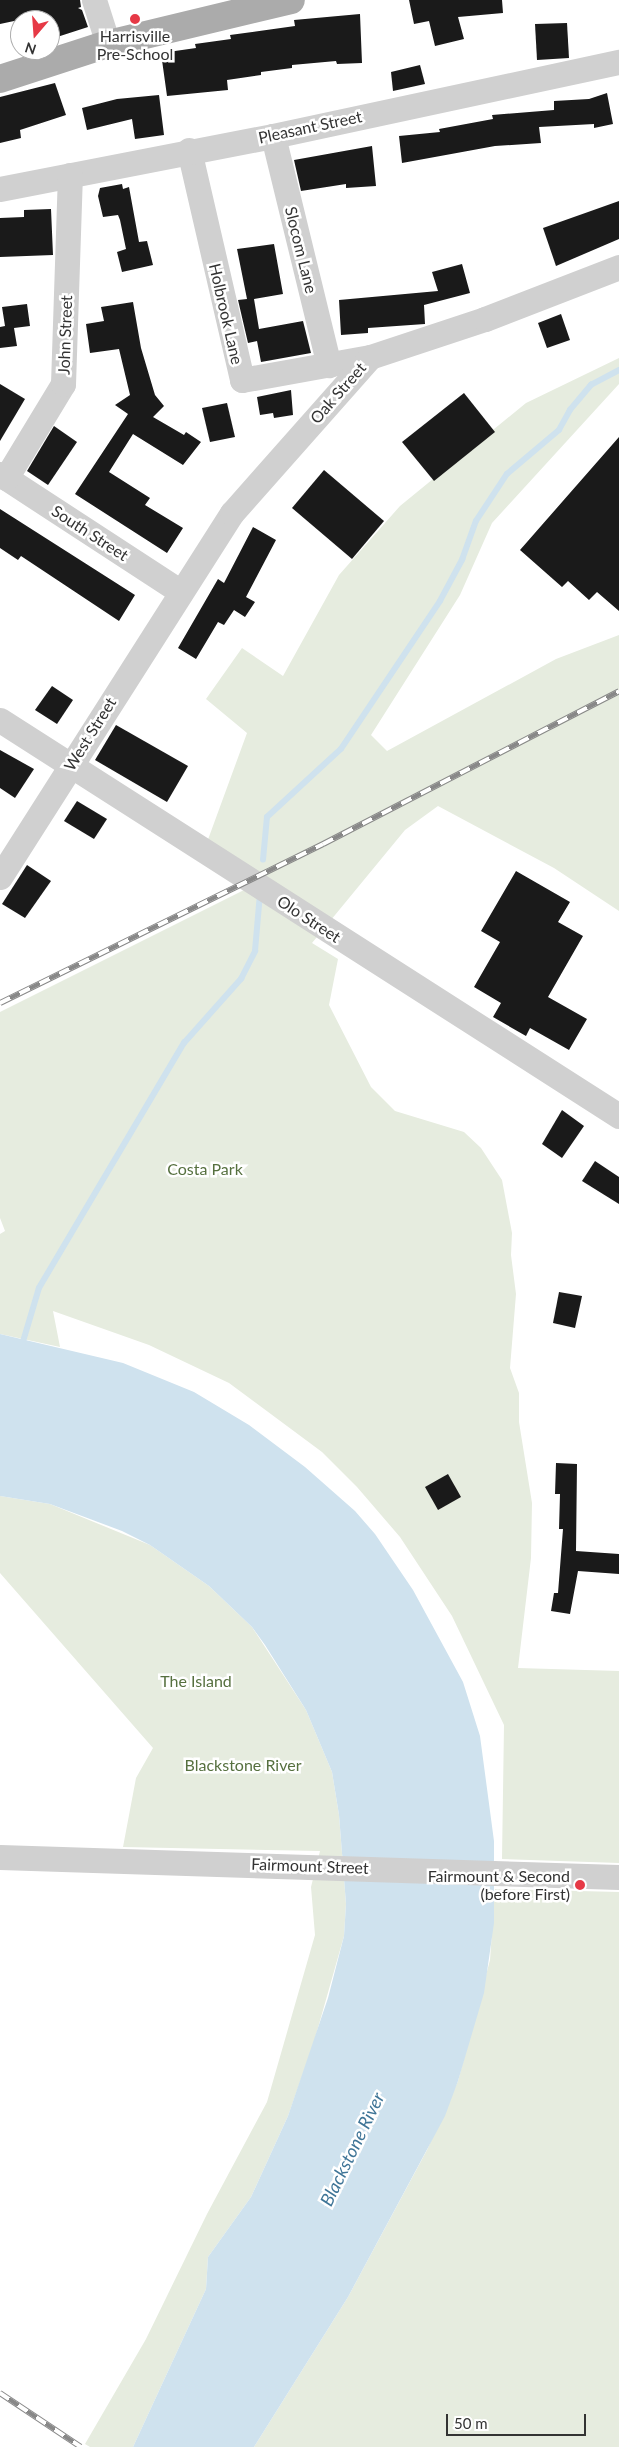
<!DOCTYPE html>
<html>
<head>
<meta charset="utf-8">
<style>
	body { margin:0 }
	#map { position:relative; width:619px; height:2447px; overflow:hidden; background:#fff; font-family:Lato,sans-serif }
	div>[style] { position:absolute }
	.green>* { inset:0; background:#e6ecdf }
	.water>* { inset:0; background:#cfe2ee }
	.stream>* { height:5.5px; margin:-2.75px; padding:0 2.75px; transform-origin:2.75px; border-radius:2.75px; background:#cfe2ee }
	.building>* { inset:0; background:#1a1a1a }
	.minor>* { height:25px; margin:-12.5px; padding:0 12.5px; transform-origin:12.5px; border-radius:12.5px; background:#d0d0d0 }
	.major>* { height:28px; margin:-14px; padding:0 14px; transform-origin:14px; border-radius:14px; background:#ababab }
	.rail>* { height:5.5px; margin-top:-2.75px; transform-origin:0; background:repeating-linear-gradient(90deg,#fff 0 11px,#888 0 22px); box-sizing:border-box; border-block:1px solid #888 }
	.dots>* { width:14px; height:14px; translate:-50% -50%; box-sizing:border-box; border:2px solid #fff; border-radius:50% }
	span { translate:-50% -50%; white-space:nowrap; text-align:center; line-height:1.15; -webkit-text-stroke:5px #fff; paint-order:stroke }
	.poi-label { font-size:16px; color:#333 }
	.right { translate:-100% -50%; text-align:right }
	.street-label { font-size:16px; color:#333 }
	.park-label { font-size:16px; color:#56703f }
	.water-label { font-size:18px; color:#3f7597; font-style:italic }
	.north { position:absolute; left:10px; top:10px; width:50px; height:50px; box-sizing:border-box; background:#fff; border:1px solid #adadad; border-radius:50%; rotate:198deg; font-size:14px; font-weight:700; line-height:20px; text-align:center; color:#333 }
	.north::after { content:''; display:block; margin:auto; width:18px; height:22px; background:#e63946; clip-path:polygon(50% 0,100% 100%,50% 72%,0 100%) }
	.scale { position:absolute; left:446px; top:2414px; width:140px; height:22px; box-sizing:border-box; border:2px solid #333; border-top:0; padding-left:6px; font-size:15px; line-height:18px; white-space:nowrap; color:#333; -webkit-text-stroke:4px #fff; paint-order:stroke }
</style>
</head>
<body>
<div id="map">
	<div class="green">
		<i style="clip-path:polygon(619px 358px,619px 384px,492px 523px,460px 595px,371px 735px,387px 751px,556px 659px,619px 635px,619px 911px,554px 868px,438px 806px,405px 830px,312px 943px,338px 959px,329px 1005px,371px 1087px,395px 1111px,464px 1132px,481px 1148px,502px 1180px,512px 1233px,511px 1255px,516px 1294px,510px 1368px,519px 1393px,519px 1422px,532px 1503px,531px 1558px,518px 1668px,619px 1671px,619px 1863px,502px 1859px,504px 1725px,452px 1616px,400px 1537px,357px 1487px,322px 1452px,229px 1383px,149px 1345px,53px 1311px,60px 1347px,0 1334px,0 1234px,5px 1231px,0 1218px,0 1012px,262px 881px,206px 845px,247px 733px,206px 699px,242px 648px,283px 676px,339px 575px,400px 506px,526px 403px)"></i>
		<i style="clip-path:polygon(0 1496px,50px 1504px,150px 1545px,209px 1586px,252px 1627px,306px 1710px,332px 1772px,339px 1815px,346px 1904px,344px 1936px,314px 2042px,288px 2116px,251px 2197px,208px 2257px,206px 2289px,133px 2447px,90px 2447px,85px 2444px,146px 2339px,207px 2214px,267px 2102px,315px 1935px,311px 1887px,320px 1851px,123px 1847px,136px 1778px,153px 1748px,0 1573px)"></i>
		<i style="clip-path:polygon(495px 1889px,619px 1892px,619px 2447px,254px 2447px,348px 2297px,427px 2150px,458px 2081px,490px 1960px)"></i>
	</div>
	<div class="water">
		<i style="clip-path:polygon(0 1334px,123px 1363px,194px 1392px,249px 1425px,305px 1467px,355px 1511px,375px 1534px,413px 1590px,463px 1682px,480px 1736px,494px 1841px,494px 1923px,484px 1993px,458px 2081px,445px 2116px,348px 2297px,254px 2447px,133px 2447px,206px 2289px,208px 2257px,251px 2197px,288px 2116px,328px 1998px,344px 1936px,346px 1904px,339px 1815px,332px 1772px,306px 1710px,265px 1645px,252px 1627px,209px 1586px,150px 1545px,122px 1531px,50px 1504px,0 1496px)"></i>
	</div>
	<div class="stream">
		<i style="left:263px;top:860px;width:43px;rotate:-84.7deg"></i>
		<i style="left:267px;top:817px;width:100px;rotate:-42.6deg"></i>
		<i style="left:341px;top:749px;width:178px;rotate:-56.2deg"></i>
		<i style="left:440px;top:601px;width:47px;rotate:-61.8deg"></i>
		<i style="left:462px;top:560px;width:41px;rotate:-70.3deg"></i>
		<i style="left:476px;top:521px;width:56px;rotate:-56.6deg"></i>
		<i style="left:507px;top:474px;width:68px;rotate:-40.2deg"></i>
		<i style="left:559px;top:430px;width:23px;rotate:-61deg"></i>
		<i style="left:570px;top:410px;width:33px;rotate:-50deg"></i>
		<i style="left:591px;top:385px;width:32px;rotate:-28deg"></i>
		<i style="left:22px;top:1345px;width:59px;rotate:-73.4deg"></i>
		<i style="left:39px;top:1288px;width:285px;rotate:-59.4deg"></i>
		<i style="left:184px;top:1043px;width:86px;rotate:-48.3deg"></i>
		<i style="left:241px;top:979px;width:31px;rotate:-63deg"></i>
		<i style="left:255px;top:951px;width:57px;rotate:-85deg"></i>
	</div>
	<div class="building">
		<i style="clip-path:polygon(0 0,80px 0,81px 7px,78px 8px,82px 10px,88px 27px,54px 38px,47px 14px,0 24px)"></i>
		<i style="clip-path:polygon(409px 0,502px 0,503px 13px,458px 17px,464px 39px,435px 46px,429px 21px,414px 24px)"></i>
		<i style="clip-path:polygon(360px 14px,362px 63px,337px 64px,336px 61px,292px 65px,292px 68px,261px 72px,261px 75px,227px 80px,228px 90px,167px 96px,161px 53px,196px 48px,195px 44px,231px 39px,230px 35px,295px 26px,294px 20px)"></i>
		<i style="clip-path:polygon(567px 23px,569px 58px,537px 60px,535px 24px)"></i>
		<i style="clip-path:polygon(420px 65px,425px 84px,393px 91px,391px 72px)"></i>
		<i style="clip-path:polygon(55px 83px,66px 115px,20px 130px,21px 138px,0 143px,0 97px)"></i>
		<i style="clip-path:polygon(607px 93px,613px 124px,594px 128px,594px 124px,539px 127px,541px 143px,495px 146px,402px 163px,399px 136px,440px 132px,439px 129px,493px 119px,492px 115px,554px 110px,554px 101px,589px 99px)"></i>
		<i style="clip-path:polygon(159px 95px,164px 135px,135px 139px,132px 119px,87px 130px,82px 108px,117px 99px)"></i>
		<i style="clip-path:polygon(372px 146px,376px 186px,346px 188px,346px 184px,301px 191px,294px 160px)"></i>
		<i style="clip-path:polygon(122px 184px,123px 189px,129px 187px,139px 242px,147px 241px,153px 265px,122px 272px,117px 252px,126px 249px,120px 220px,118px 215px,103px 217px,98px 196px,100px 188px)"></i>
		<i style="clip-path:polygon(619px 201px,619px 239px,556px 266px,543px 228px)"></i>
		<i style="clip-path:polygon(51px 209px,53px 255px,0 257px,0 218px,24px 217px,24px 210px)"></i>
		<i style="clip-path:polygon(274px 244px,283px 294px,254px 299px,259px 329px,303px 321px,311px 353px,261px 362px,257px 341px,248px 343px,238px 300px,247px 299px,237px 249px)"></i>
		<i style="clip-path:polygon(462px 264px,470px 293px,424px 305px,425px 324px,368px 328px,368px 333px,341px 335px,339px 300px,438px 291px,432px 272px)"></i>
		<i style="clip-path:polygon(133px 302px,141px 348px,155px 395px,164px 406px,153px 417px,184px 435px,186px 432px,201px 442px,183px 465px,133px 434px,109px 472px,150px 498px,145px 505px,183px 528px,167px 553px,75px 494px,128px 414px,115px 405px,130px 395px,119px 349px,90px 353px,86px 324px,104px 321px,101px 307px)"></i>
		<i style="clip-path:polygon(27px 304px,30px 326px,14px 328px,17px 346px,0 348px,0 327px,5px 326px,2px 307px)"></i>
		<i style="clip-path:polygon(561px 314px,570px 340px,547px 348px,538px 323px)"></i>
		<i style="clip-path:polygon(0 384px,25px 399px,0 441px)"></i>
		<i style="clip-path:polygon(291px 390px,293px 415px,274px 418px,273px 413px,260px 415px,257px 397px)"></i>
		<i style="clip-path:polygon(464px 393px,495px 432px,434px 481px,402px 442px)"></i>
		<i style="clip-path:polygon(227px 403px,235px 437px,210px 442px,202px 408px)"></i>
		<i style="clip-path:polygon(54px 426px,77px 442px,48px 485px,27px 471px)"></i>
		<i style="clip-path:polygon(619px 437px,619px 611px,597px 592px,589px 600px,568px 581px,562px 587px,520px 550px)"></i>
		<i style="clip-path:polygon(324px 470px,384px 521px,352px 559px,292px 508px)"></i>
		<i style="clip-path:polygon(0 509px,135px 595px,119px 621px,21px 556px,18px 560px,0 548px)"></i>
		<i style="clip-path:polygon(253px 527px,276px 540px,246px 597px,255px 602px,245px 617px,234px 610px,224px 625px,218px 622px,196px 659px,178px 648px,218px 579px,224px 583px)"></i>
		<i style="clip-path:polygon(52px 686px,73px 700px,57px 724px,35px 710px)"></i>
		<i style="clip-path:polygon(116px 725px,188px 766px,167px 802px,95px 760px)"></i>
		<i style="clip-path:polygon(0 750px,34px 769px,15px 798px,0 788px)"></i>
		<i style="clip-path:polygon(77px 801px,107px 819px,94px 839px,64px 821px)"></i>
		<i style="clip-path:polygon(27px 865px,51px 881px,25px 918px,2px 904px)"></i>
		<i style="clip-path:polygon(516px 871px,570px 902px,558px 922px,583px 936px,548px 997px,587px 1019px,569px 1050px,530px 1028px,526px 1036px,493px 1017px,501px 1003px,474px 987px,500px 942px,481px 931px)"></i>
		<i style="clip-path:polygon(562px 1110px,584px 1126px,562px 1158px,542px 1144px)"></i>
		<i style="clip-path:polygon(595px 1161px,619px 1177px,619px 1204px,582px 1181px)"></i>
		<i style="clip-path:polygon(559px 1292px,582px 1296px,575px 1328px,553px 1323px)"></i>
		<i style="clip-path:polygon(556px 1463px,577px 1464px,576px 1551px,619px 1554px,619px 1574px,578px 1571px,570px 1614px,551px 1611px,554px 1593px,558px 1593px,563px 1529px,559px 1529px,560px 1494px,555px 1494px)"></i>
		<i style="clip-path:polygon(448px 1474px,461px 1497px,438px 1510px,425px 1487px)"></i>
	</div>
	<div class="minor">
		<i style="left:94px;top:0;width:46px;rotate:72.3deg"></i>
		<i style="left:273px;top:136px;width:236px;rotate:76.3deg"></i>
		<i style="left:189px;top:150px;width:236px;rotate:77deg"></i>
		<i style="left:242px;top:380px;width:130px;rotate:-10.2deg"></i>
		<i style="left:0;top:189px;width:278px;rotate:-11deg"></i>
		<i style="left:273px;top:136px;width:354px;rotate:-12.1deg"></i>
		<i style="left:0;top:474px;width:216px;rotate:33.1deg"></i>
		<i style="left:6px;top:478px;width:110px;rotate:-58.8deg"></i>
		<i style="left:63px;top:384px;width:209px;rotate:-88.1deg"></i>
		<i style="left:0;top:720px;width:735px;rotate:32.61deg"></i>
		<i style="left:0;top:877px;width:432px;rotate:-57.5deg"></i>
		<i style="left:232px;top:513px;width:208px;rotate:-48.5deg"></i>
		<i style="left:370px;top:357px;width:121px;rotate:-18.3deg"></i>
		<i style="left:485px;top:319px;width:144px;rotate:-21.2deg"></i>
		<i style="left:0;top:1857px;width:619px;rotate:1.85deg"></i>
	</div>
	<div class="major">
		<i style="left:0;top:79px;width:114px;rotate:-18deg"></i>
		<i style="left:108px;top:44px;width:188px;rotate:-13.5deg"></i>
	</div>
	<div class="rail">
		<i style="left:0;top:1003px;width:360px;rotate:-26.2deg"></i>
		<i style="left:323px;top:844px;width:333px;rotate:-27.3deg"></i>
		<i style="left:0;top:2393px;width:97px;rotate:33.7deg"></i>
	</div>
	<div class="dots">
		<i style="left:135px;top:19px;background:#e63946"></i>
		<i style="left:580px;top:1885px;background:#e63946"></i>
	</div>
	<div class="poi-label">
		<span style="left:135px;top:45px">Harrisville<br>Pre-School</span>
		<span class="right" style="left:570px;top:1885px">Fairmount &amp; Second<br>(before First)</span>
	</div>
	<div class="street-label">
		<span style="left:310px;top:127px;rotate:-12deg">Pleasant Street</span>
		<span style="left:301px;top:250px;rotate:76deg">Slocom Lane</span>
		<span style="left:226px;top:314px;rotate:77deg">Holbrook Lane</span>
		<span style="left:65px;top:335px;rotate:-88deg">John Street</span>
		<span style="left:338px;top:393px;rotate:-49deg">Oak Street</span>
		<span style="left:90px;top:533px;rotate:33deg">South Street</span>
		<span style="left:90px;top:734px;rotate:-58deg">West Street</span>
		<span style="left:309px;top:919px;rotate:33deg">Olo Street</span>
		<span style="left:310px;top:1866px;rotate:2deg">Fairmount Street</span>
	</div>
	<div class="park-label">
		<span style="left:205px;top:1169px">Costa Park</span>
		<span style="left:196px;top:1681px">The Island</span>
		<span style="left:243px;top:1765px">Blackstone River</span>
	</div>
	<div class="water-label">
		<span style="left:352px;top:2149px;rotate:-64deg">Blackstone River</span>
	</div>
	<div class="north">N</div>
	<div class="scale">50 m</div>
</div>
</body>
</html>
